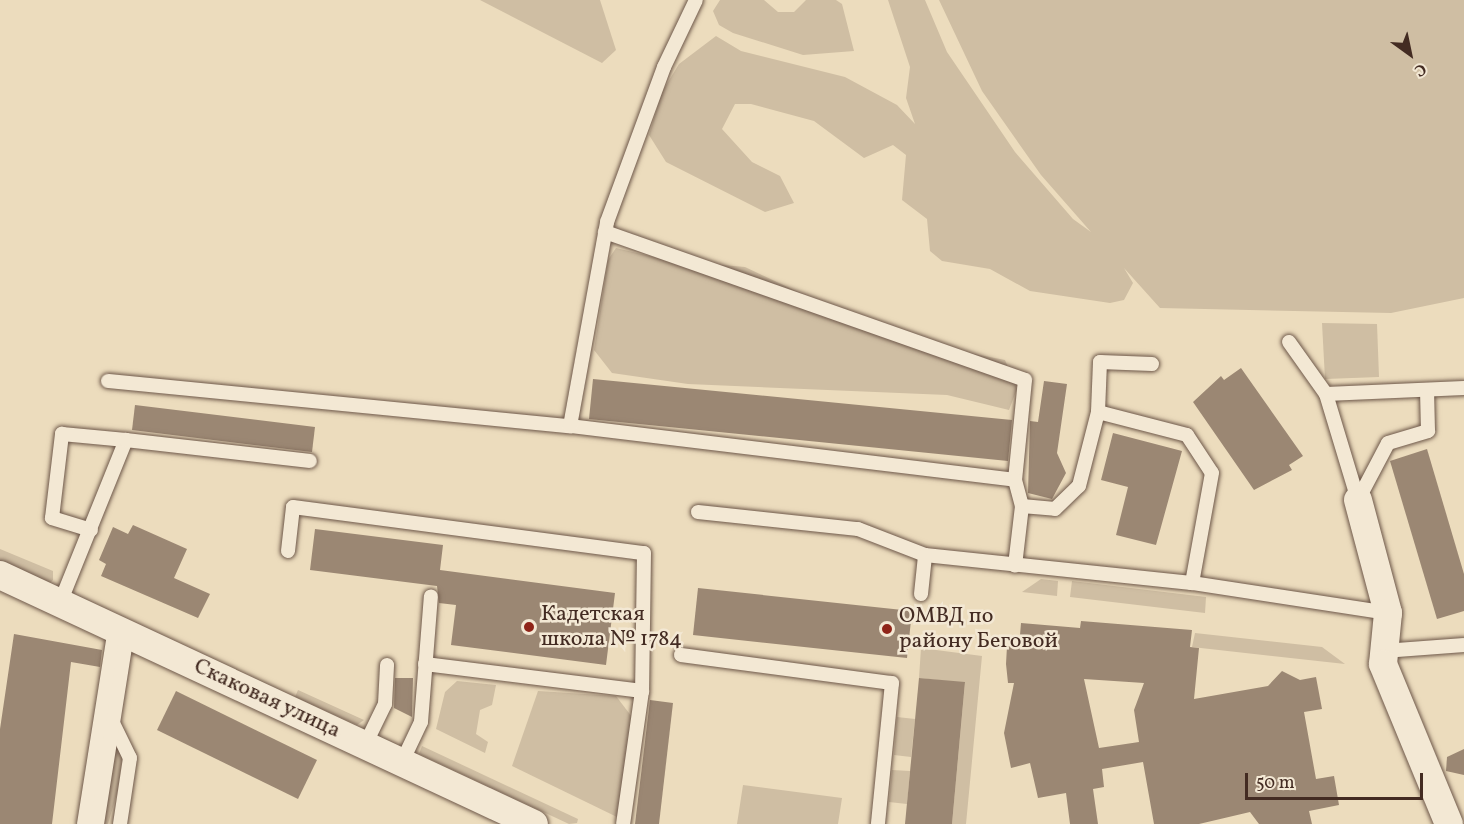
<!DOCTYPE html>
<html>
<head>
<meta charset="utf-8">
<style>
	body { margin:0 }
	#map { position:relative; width:1464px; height:824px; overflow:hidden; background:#ecdcbd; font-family:Vollkorn,serif }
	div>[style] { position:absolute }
	.green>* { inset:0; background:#cfbea3 }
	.building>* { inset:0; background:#9b8773 }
	.roads { filter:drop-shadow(0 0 2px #6d5749) drop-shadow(0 0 2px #6d5749) }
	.service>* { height:14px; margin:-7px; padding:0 7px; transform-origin:7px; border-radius:7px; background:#f3e8d4 }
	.minor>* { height:28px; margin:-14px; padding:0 14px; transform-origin:14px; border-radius:14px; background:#f3e8d4 }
	.dots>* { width:16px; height:16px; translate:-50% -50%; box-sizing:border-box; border:3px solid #f3e8d4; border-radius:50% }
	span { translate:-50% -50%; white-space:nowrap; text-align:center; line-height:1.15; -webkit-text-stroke:5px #f3e8d4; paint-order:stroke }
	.poi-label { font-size:22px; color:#432b22 }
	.left { translate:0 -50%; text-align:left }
	.street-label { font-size:22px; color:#432b22 }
	.north { position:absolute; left:1380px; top:24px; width:60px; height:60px; -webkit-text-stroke:4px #f3e8d4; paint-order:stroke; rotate:147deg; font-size:16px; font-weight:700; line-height:24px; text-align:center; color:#432b22 }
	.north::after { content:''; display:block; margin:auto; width:21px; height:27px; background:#432b22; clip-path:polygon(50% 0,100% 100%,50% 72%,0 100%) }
	.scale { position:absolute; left:1245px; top:773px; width:178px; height:27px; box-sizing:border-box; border:3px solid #432b22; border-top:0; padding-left:8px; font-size:18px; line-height:21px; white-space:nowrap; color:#432b22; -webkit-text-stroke:4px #f3e8d4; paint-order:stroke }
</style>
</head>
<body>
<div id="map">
	<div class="green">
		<i style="clip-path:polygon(480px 0,600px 0,616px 50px,602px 63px)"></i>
		<i style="clip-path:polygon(720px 0,764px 0,778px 12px,794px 12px,806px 0,836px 0,842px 4px,854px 51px,803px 55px,733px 33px,719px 25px,713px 11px)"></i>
		<i style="clip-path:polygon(888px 0,925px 0,947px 52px,1015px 152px,1073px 219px,1091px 232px,1041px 175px,982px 91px,939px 0,1464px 0,1464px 298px,1391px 313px,1160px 308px,1124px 268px,1133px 283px,1124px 300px,1110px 303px,1030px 291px,990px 269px,942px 261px,930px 251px,927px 219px,902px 200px,906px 155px,893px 145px,864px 158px,814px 121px,751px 104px,735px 104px,722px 129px,752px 162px,780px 176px,794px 203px,765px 212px,666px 162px,649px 135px,662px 92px,679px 64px,716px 36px,741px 51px,845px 77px,897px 105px,915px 124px,906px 98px,910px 67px)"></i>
		<i style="clip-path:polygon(616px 248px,666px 260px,745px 267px,898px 339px,1005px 360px,1017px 389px,1009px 410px,947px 395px,688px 384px,612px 373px,594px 350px,608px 260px)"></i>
		<i style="clip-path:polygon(1322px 323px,1377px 324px,1379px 377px,1325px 379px)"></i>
		<i style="clip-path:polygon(0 549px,53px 571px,53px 580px,49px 584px,0 561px)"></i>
		<i style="clip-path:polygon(1041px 579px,1058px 581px,1057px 596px,1022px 592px)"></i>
		<i style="clip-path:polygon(1072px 581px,1206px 597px,1205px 613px,1070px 597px)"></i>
		<i style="clip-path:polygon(1195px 633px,1322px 647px,1345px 664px,1192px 647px)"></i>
		<i style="clip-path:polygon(921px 648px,982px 656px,966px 824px,952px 824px,965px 683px,919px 678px)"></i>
		<i style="clip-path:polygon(457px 681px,496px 685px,492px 705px,480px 710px,476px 734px,488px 742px,485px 753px,436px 729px,445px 692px)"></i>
		<i style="clip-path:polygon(298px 690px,364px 720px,357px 725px,295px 697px)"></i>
		<i style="clip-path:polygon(538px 691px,616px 696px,632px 717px,617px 817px,512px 766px)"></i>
		<i style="clip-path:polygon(897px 717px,915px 719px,911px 757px,894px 755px)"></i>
		<i style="clip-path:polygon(422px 746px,578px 819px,577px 823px,569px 824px,419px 754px)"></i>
		<i style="clip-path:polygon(114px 752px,123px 753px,118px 790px,108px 824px,103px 824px)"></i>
		<i style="clip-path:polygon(892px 770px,910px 771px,907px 804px,889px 802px)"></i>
		<i style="clip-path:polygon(743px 785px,842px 798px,838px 824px,737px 824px)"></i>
	</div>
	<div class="building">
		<i style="clip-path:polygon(1241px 368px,1303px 456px,1289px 465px,1292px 470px,1254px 490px,1193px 402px,1221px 376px,1224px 380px)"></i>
		<i style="clip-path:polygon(593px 379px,1012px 420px,1008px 461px,589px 419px)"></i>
		<i style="clip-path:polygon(1044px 381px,1067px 384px,1057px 453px,1066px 473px,1052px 499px,1028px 493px,1030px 421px,1038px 422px)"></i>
		<i style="clip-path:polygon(135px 405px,315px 427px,312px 452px,132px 430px)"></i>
		<i style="clip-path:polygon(1113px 433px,1182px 451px,1156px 545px,1116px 535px,1128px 487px,1101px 480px)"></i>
		<i style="clip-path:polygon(1427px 449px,1464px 574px,1464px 611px,1437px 619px,1390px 461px)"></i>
		<i style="clip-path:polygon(133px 525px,187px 549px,174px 578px,210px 594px,198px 618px,101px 576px,106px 564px,99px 560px,113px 527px,128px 534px)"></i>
		<i style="clip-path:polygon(315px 529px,443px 545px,440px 570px,615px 593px,606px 665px,451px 645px,456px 605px,439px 603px,437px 586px,310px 570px)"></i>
		<i style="clip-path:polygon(698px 588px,912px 611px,907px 658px,693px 635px)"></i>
		<i style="clip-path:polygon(evenodd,1081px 621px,1192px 630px,1190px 647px,1199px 648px,1194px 699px,1268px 686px,1282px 671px,1300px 680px,1316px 677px,1322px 709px,1304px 712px,1316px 779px,1334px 776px,1339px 805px,1309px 811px,1312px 824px,1259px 824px,1250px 812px,1199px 824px,1154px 824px,1143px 762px,1102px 769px,1104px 787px,1093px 789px,1098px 824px,1070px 824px,1066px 793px,1038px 798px,1030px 763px,1011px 768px,1004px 733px,1014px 683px,1008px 683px,1006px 664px,1007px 646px,1019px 647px,1021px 623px,1080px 628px,1081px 621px,1084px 679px,1144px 683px,1134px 710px,1139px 742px,1099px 748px,1084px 679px)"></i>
		<i style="clip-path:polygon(14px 634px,102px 650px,100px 667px,71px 662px,52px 824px,0 824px,0 729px)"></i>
		<i style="clip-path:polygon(395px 678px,413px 678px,412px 717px,394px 708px)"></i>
		<i style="clip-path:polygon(919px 678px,965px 682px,952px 824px,905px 824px)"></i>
		<i style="clip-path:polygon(176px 691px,317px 760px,298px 799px,157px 730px)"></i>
		<i style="clip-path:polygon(650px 700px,673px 703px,659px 824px,635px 824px)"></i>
		<i style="clip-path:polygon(1464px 749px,1464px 775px,1446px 771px,1447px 757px)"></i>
	</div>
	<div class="roads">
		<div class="service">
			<i style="left:605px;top:232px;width:445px;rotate:19.4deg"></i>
			<i style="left:1025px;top:380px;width:100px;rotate:95.7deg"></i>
			<i style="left:1289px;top:342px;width:64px;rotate:54.6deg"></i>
			<i style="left:1152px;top:364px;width:52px;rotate:-177.8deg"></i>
			<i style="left:1100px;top:362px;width:50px;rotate:92.3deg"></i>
			<i style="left:1098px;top:412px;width:92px;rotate:14.5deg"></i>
			<i style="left:1187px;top:435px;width:45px;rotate:56.7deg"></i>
			<i style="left:1212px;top:473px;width:112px;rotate:100.3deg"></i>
			<i style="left:108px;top:381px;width:464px;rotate:5.6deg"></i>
			<i style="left:570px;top:426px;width:448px;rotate:6.9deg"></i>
			<i style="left:1015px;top:480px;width:27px;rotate:75deg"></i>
			<i style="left:1022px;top:506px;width:60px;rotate:96.7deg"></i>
			<i style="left:570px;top:426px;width:207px;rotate:-79.7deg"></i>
			<i style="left:607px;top:222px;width:165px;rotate:-69.8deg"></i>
			<i style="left:664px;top:67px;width:74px;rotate:-64.5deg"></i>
			<i style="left:1358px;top:500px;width:111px;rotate:-106.8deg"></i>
			<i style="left:1326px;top:394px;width:138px;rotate:-2.5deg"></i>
			<i style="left:1358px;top:500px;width:64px;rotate:-62.2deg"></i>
			<i style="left:1388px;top:443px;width:42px;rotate:-16.7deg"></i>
			<i style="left:1428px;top:431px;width:41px;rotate:-91.4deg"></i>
			<i style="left:1022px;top:506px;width:33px;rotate:5deg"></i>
			<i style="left:1055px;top:509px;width:33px;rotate:-44deg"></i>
			<i style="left:1079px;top:486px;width:76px;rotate:-75.6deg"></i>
			<i style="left:698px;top:512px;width:161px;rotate:6.1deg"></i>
			<i style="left:858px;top:529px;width:72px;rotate:21.2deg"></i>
			<i style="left:925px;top:555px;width:268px;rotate:6deg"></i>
			<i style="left:1192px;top:583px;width:198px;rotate:8.7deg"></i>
			<i style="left:91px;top:530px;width:41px;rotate:-162.9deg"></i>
			<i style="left:52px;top:518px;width:85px;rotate:-83.2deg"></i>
			<i style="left:62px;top:434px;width:64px;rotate:5.4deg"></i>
			<i style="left:288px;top:551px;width:44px;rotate:-83.5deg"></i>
			<i style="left:293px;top:507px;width:354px;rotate:7.5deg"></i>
			<i style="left:644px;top:553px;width:138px;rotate:90.8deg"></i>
			<i style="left:642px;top:691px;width:134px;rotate:98.1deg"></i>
			<i style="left:921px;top:594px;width:39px;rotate:-84deg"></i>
			<i style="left:60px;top:603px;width:176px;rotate:-68deg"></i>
			<i style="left:126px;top:440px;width:185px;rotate:6.5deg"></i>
			<i style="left:1384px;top:651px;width:80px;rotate:-4.3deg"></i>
			<i style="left:681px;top:655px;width:213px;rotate:7.6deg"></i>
			<i style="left:892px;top:683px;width:142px;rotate:95.7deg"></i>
			<i style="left:425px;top:664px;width:219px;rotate:7.1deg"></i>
			<i style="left:112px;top:721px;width:41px;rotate:64.1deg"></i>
			<i style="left:130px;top:758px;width:67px;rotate:98.6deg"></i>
			<i style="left:365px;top:745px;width:46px;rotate:-64deg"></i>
			<i style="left:385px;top:704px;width:39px;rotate:-87deg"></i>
			<i style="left:402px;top:762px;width:44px;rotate:-64.6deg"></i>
			<i style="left:421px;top:722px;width:126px;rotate:-85.5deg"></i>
			<i style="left:84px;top:824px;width:198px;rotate:-81deg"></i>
			<i style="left:97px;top:824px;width:192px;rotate:-81deg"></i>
		</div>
		<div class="minor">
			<i style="left:1358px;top:500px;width:117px;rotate:75.1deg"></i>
			<i style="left:1388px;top:613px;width:51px;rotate:95.6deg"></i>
			<i style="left:1383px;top:664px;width:173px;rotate:67.6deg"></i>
			<i style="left:0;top:575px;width:589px;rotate:25deg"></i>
		</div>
	</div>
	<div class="dots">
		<i style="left:529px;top:627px;background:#8f2418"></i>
		<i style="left:887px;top:629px;background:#8f2418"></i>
	</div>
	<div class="poi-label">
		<span class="left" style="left:541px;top:627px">Кадетская<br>школа № 1784</span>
		<span class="left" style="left:899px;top:629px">ОМВД по<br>району Беговой</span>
	</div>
	<div class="street-label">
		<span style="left:267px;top:699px;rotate:25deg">Скаковая улица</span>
	</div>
	<div class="north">С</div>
	<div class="scale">50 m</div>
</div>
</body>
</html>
